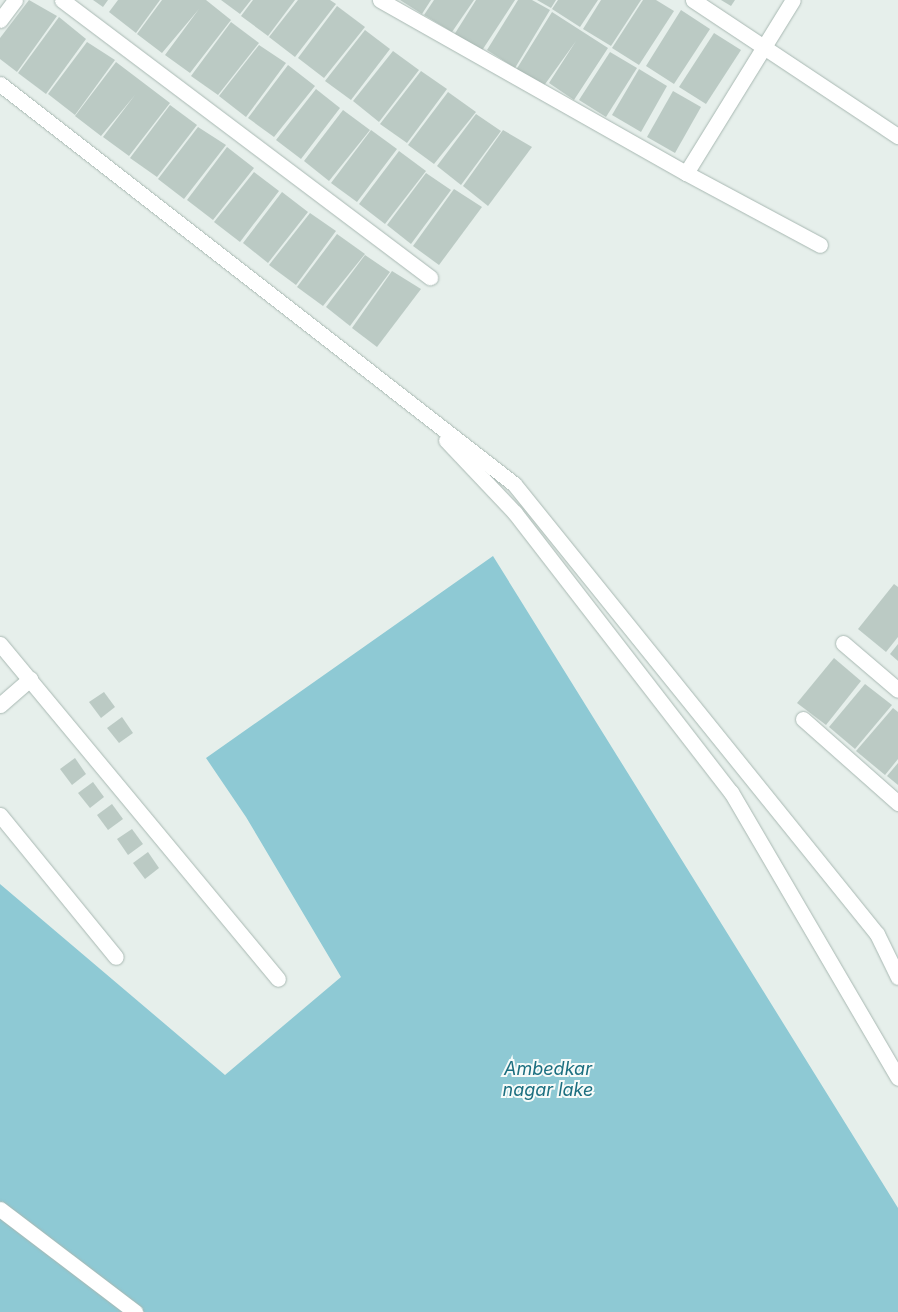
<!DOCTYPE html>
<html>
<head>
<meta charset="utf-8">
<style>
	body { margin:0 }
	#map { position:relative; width:898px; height:1312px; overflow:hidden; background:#e6efeb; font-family:Inter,sans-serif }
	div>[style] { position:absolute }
	.water>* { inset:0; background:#8ec9d4 }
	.building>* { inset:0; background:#bbcac4 }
	.roads { filter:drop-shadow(0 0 1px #a8b8b2) drop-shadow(0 0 1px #a8b8b2) }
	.service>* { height:15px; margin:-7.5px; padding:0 7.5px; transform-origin:7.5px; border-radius:7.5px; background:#fff }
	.minor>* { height:15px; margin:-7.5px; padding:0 7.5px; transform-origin:7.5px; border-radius:7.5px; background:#fff }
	span { translate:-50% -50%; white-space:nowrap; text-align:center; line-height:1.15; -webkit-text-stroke:4px #f7fbf9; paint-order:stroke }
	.water-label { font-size:18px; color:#1c6f80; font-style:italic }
</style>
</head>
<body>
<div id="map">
	<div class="water">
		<i style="clip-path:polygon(493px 556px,898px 1208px,898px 1312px,0 1312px,0 884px,225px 1075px,341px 977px,246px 817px,206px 758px)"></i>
	</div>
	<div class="building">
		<i style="clip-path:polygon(29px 0,57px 16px,17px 72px,0 59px,0 38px)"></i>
		<i style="clip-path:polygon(93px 0,108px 0,103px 7px)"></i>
		<i style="clip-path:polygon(118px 0,160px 0,136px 33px,109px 12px)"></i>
		<i style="clip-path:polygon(162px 0,206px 0,231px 20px,190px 73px,165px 55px,199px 9px,162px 53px,137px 34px)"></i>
		<i style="clip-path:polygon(221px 0,251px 0,240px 14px)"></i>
		<i style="clip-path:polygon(253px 0,295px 0,268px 36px,241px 16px)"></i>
		<i style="clip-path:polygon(298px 0,330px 0,336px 4px,295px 57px,269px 37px)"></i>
		<i style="clip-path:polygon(400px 0,431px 0,422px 14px)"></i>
		<i style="clip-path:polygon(434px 0,474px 0,452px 32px,424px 15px)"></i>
		<i style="clip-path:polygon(476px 0,515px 0,481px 52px,454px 35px)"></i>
		<i style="clip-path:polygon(518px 0,532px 0,550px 10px,515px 68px,487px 50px)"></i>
		<i style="clip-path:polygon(537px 0,556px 0,551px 8px)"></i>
		<i style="clip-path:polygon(558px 0,598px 0,580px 27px,552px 9px)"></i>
		<i style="clip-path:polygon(601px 0,641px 0,611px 46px,583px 29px)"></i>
		<i style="clip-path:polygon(643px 0,656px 0,674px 11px,639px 65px,612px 48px)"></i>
		<i style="clip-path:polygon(721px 0,735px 0,731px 6px)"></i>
		<i style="clip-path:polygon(337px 6px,365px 27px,324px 78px,298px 58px)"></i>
		<i style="clip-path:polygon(681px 10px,710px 29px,674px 84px,646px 66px)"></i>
		<i style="clip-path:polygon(552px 12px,608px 48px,574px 100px,549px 83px,576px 41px,543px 87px,516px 70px)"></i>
		<i style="clip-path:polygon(59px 17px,86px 39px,46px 94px,18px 73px)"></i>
		<i style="clip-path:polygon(231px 22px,259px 43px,218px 95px,191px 76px)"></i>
		<i style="clip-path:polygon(365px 30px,390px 49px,351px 100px,325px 81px)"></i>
		<i style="clip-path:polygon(714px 33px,741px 50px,706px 104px,679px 87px)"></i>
		<i style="clip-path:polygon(87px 42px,115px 60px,75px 115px,48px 94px)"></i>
		<i style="clip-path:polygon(259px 45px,286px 63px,246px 117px,219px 96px)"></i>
		<i style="clip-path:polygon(393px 51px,419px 70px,379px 122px,353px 101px)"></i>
		<i style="clip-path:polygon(610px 52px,637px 68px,606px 117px,579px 100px)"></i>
		<i style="clip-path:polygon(116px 62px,170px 103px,129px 156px,103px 137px,135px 95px,101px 136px,75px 116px)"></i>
		<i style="clip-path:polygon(288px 65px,315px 86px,274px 137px,248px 118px)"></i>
		<i style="clip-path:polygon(639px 69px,667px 86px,641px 132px,612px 115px)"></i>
		<i style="clip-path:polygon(421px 71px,447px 89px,407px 143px,380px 124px)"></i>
		<i style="clip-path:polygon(316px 89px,340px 108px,301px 159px,276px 140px)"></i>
		<i style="clip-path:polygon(673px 91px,701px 107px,675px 153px,647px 137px)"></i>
		<i style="clip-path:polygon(448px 92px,476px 112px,434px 164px,408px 145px)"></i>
		<i style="clip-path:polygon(170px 105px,197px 125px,157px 177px,130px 158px)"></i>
		<i style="clip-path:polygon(343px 110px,370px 130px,329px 181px,304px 161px)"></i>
		<i style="clip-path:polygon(476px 114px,501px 131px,461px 185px,437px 166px)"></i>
		<i style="clip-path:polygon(198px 127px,226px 145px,184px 199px,158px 179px)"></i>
		<i style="clip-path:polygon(371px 130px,397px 149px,357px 202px,331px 183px)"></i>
		<i style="clip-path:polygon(503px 130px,532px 147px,488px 206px,463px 186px)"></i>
		<i style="clip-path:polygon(227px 147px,254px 168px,213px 220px,187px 200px)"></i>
		<i style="clip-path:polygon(399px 151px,426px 171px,385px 224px,359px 204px)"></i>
		<i style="clip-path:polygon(254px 172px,279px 191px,240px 242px,214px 222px)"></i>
		<i style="clip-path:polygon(426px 173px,451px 190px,411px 244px,387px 225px)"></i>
		<i style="clip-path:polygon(454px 189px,482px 207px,439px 265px,413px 246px)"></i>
		<i style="clip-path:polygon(282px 192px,308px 212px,268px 263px,243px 243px)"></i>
		<i style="clip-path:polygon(310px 213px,336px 231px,296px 285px,269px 265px)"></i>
		<i style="clip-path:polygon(337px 234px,365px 254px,323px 306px,297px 287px)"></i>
		<i style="clip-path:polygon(365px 255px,390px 272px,350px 326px,326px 307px)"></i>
		<i style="clip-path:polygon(392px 271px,421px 289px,377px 347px,352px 328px)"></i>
		<i style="clip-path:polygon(894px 584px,898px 587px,898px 637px,886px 652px,858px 629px)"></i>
		<i style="clip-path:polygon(898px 644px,898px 661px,890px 654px)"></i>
		<i style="clip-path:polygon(834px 658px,861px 681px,826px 725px,797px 703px)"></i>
		<i style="clip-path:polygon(865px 684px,892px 705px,855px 749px,829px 727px)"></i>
		<i style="clip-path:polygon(104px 692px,115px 707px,101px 718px,89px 702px)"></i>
		<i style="clip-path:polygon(893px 708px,898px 712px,898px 759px,885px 775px,856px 751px)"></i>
		<i style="clip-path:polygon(122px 717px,133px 733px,119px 743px,107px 728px)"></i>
		<i style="clip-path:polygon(75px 758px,86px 774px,72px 785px,60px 769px)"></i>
		<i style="clip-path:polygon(898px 763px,898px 785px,887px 776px)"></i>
		<i style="clip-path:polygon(93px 782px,104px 797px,90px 808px,78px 793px)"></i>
		<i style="clip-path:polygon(112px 804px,123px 819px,108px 830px,97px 815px)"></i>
		<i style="clip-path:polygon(132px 829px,143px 844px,128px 855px,117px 839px)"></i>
		<i style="clip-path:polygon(148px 852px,159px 868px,145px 879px,133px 863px)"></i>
	</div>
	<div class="roads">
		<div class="service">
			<i style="left:0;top:1209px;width:170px;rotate:37.3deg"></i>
		</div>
		<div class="minor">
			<i style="left:62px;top:0;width:461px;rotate:37deg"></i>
			<i style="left:380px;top:0;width:352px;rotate:29.5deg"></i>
			<i style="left:686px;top:173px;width:152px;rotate:28.2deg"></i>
			<i style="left:693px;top:0;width:246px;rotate:33.6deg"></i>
			<i style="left:0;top:20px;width:25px;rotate:-53deg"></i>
			<i style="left:0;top:84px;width:651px;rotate:37.89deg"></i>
			<i style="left:514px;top:484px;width:578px;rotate:51.11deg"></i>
			<i style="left:877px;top:934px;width:48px;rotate:64deg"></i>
			<i style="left:686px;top:173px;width:203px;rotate:-58.3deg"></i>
			<i style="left:446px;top:440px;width:100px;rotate:46.6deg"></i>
			<i style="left:515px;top:513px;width:353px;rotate:52.3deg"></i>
			<i style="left:731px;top:792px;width:331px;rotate:59.7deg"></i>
			<i style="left:843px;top:643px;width:72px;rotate:40.5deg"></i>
			<i style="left:0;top:644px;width:435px;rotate:50.3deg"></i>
			<i style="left:0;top:705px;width:40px;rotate:-41deg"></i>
			<i style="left:803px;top:719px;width:127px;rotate:41.5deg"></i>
			<i style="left:0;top:815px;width:183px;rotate:50.8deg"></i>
		</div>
	</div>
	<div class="water-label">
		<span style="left:548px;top:1080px">Ambedkar<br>nagar lake</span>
	</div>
</div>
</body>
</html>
